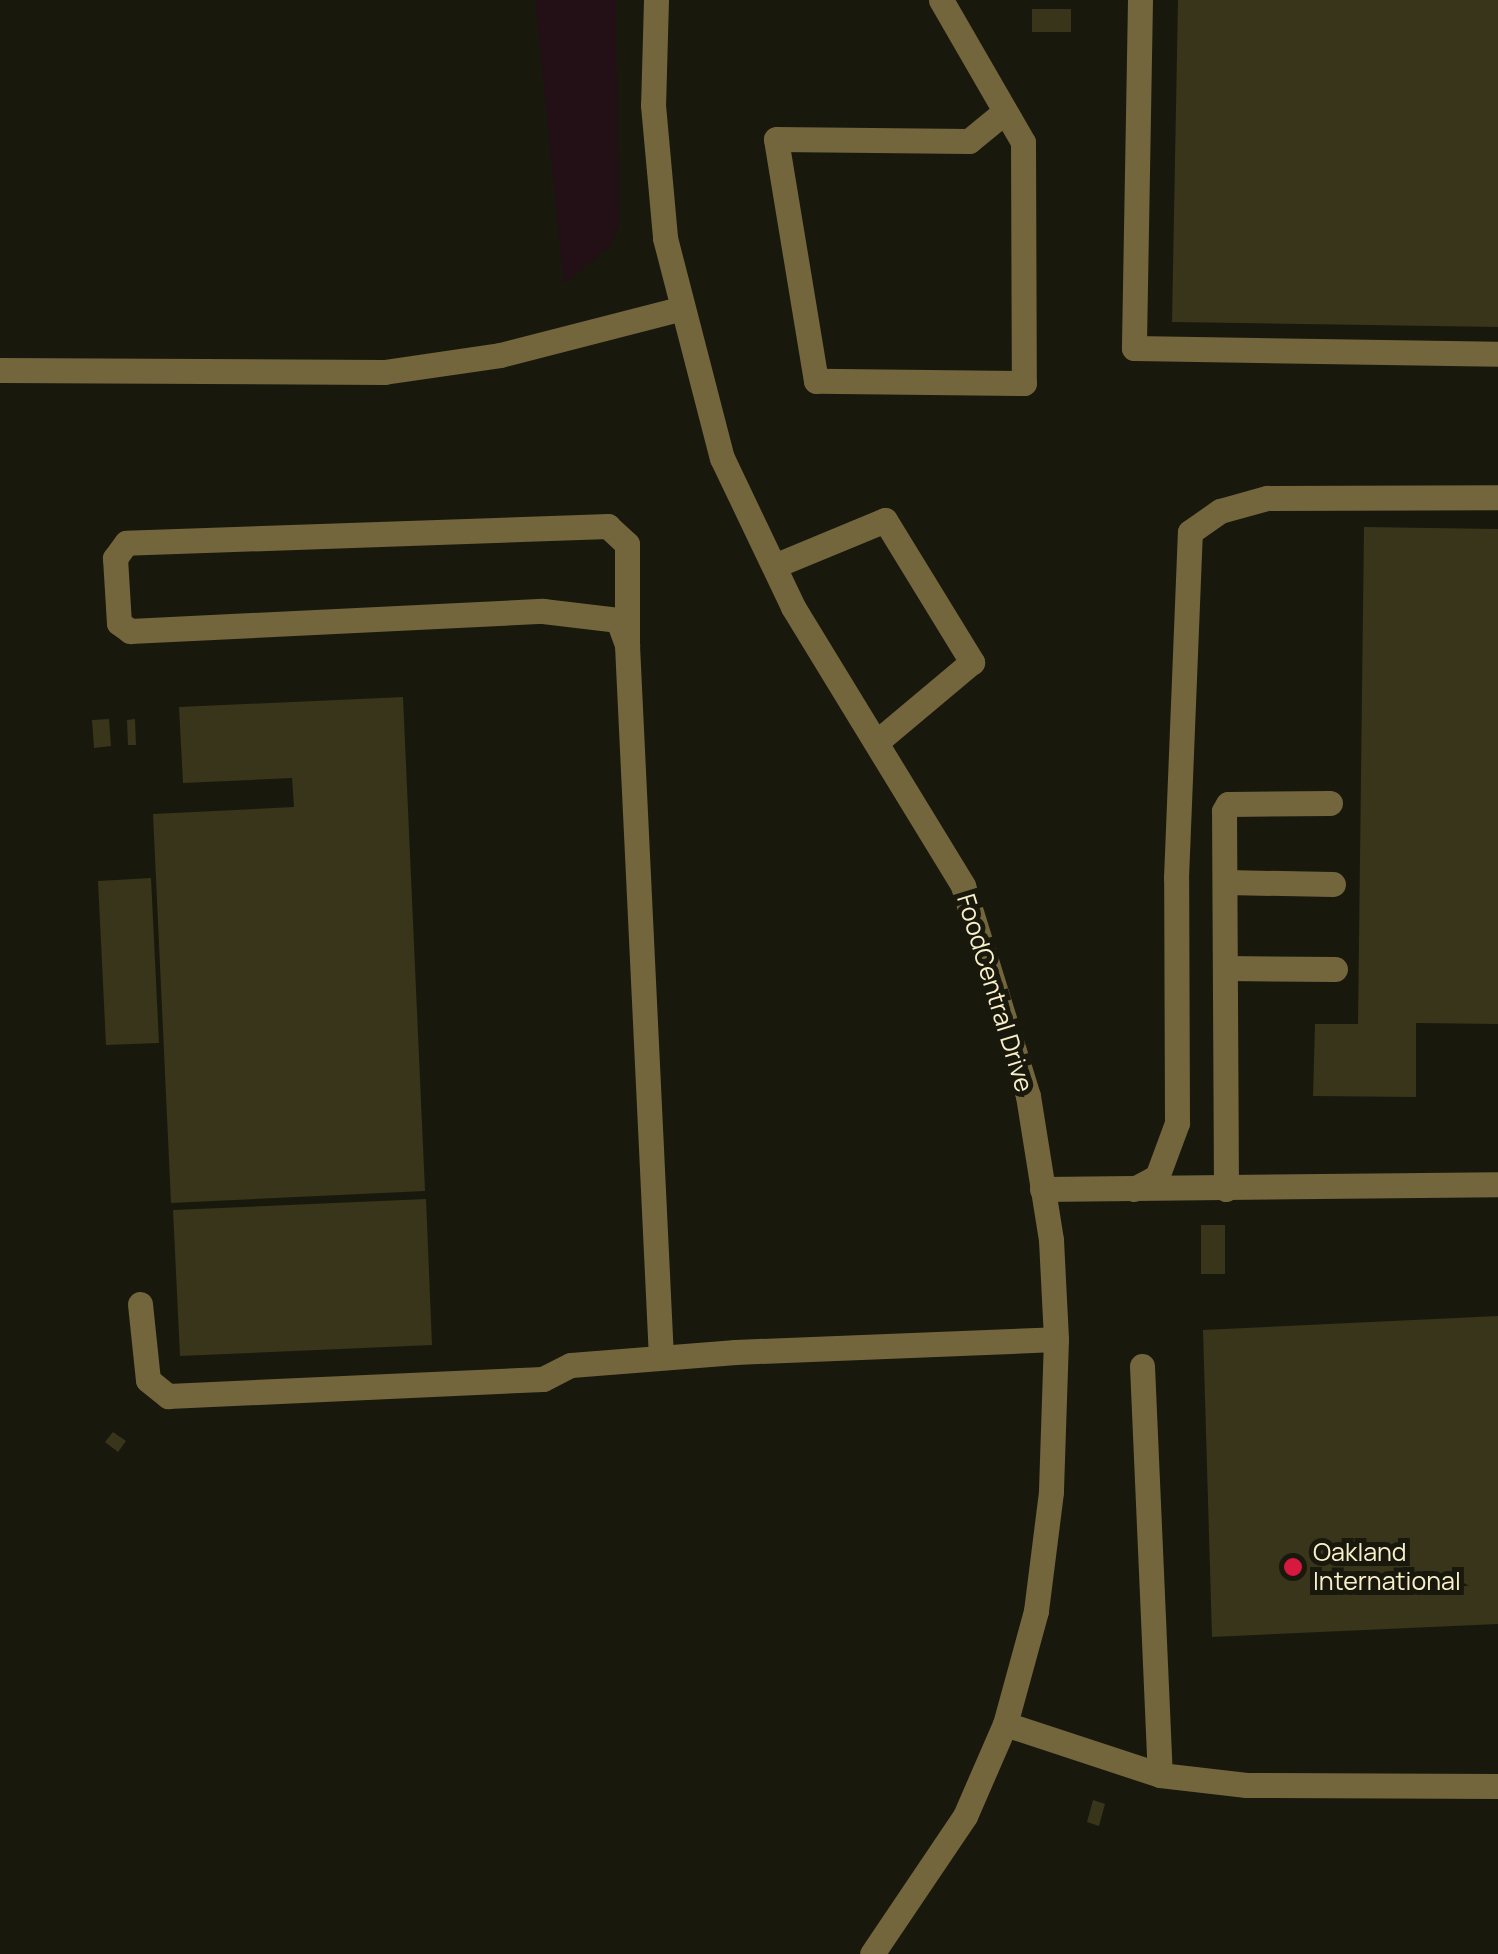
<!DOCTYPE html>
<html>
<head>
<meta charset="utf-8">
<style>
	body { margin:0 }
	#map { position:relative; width:1498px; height:1954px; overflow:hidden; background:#19180c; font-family:Manrope,sans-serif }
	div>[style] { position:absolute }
	.green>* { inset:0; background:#231016 }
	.building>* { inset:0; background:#38351b }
	.minor>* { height:25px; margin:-12.5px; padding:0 12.5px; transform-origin:12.5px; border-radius:12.5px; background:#73653c }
	.dots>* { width:28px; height:28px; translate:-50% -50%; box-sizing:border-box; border:5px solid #19180c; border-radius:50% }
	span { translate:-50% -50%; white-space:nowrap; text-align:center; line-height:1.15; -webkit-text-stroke:10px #19180c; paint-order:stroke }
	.street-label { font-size:25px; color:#f9f0cb }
	.poi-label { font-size:25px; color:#f9f0cb }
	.left { translate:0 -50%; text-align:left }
</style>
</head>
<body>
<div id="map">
	<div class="green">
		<i style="clip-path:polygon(535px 0,616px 0,619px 225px,609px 247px,564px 284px)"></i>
	</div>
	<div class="building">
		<i style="clip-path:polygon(1178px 0,1498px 0,1498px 327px,1172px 322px)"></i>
		<i style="clip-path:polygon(1032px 9px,1071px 9px,1071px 32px,1032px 32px)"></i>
		<i style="clip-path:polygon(1364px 527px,1498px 529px,1498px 1024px,1416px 1023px,1416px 1097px,1313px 1096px,1315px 1024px,1358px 1024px)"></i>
		<i style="clip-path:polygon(403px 697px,425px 1191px,171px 1203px,153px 814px,294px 807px,292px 778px,183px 783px,179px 707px)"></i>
		<i style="clip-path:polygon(109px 719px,111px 746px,94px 748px,92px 720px)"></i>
		<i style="clip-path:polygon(135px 719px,136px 745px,128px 745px,127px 720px)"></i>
		<i style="clip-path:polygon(151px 878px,159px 1043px,106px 1045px,98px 881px)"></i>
		<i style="clip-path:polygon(426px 1199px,432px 1345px,180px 1356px,173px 1210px)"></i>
		<i style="clip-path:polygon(1201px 1225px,1225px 1225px,1225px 1274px,1201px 1274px)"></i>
		<i style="clip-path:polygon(1498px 1316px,1498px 1624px,1212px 1637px,1203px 1330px)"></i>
		<i style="clip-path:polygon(113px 1432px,126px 1441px,118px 1452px,105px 1442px)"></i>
		<i style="clip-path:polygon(1093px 1800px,1105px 1804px,1099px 1826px,1087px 1822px)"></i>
	</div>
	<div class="minor">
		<i style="left:656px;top:0;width:105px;rotate:91.6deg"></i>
		<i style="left:653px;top:105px;width:134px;rotate:84.8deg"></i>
		<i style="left:665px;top:238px;width:227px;rotate:75.5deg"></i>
		<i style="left:722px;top:458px;width:165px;rotate:64.5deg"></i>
		<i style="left:793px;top:607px;width:327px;rotate:58.6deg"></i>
		<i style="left:963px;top:886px;width:220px;rotate:72.8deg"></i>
		<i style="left:1028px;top:1096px;width:146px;rotate:80.9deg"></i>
		<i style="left:1051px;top:1240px;width:99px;rotate:87.1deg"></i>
		<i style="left:1056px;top:1339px;width:153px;rotate:91.9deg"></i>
		<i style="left:1051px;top:1492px;width:120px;rotate:97.2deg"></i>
		<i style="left:1036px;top:1611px;width:117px;rotate:105.3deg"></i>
		<i style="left:1005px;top:1724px;width:100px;rotate:113.5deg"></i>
		<i style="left:965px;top:1816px;width:166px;rotate:124deg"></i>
		<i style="left:941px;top:0;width:164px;rotate:60deg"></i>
		<i style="left:1023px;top:142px;width:241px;rotate:89.8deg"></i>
		<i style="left:1024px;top:383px;width:208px;rotate:-179.4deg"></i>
		<i style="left:816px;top:381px;width:245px;rotate:-99.4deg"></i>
		<i style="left:776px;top:139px;width:193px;rotate:0.6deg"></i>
		<i style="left:969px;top:141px;width:43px;rotate:-39.3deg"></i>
		<i style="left:1140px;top:0;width:348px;rotate:91deg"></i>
		<i style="left:1134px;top:348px;width:364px;rotate:0.9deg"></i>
		<i style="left:0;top:370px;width:384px;rotate:0.3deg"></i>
		<i style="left:384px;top:372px;width:117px;rotate:-8.3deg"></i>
		<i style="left:500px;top:355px;width:185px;rotate:-14.4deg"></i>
		<i style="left:774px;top:566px;width:120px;rotate:-22.5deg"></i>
		<i style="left:885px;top:520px;width:167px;rotate:58.5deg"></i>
		<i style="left:972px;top:662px;width:121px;rotate:140deg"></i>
		<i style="left:627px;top:645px;width:101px;rotate:-90deg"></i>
		<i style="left:627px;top:544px;width:26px;rotate:-137deg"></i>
		<i style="left:608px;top:526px;width:482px;rotate:178deg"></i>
		<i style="left:126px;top:543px;width:19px;rotate:126deg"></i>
		<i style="left:115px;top:558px;width:65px;rotate:86.5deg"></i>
		<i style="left:119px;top:623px;width:14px;rotate:36deg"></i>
		<i style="left:130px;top:631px;width:413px;rotate:-2.8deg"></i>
		<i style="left:543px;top:611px;width:76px;rotate:6.8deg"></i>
		<i style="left:618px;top:620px;width:27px;rotate:70deg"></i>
		<i style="left:627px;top:645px;width:713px;rotate:87.27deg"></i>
		<i style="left:1225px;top:882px;width:108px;rotate:1.1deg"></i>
		<i style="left:1225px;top:968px;width:110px;rotate:0.5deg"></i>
		<i style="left:1042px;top:1189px;width:456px;rotate:-0.6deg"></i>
		<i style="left:1134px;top:1189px;width:26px;rotate:-28deg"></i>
		<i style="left:1157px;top:1177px;width:58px;rotate:-69.7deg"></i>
		<i style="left:1177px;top:1123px;width:245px;rotate:-90.2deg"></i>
		<i style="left:1176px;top:878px;width:346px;rotate:-87.7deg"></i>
		<i style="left:1190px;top:532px;width:37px;rotate:-35deg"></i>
		<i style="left:1220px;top:511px;width:49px;rotate:-15.5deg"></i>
		<i style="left:1267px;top:498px;width:231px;rotate:-0.2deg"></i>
		<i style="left:1226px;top:1189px;width:378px;rotate:-90.3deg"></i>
		<i style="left:1224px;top:811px;width:8px;rotate:-60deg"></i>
		<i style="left:1228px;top:804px;width:102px;rotate:-0.6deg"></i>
		<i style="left:140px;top:1304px;width:76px;rotate:84deg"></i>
		<i style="left:148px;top:1380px;width:26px;rotate:39deg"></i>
		<i style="left:168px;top:1396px;width:375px;rotate:-2.6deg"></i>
		<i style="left:543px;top:1379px;width:31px;rotate:-27deg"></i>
		<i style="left:571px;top:1365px;width:165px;rotate:-4.5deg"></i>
		<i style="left:735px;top:1352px;width:321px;rotate:-2.3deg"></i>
		<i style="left:1142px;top:1366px;width:409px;rotate:87.5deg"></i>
		<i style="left:1005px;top:1724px;width:163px;rotate:18.2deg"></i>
		<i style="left:1160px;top:1775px;width:87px;rotate:6.6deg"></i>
		<i style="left:1246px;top:1785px;width:252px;rotate:0.2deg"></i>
	</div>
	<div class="dots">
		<i style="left:1293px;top:1567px;background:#d7183f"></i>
	</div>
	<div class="street-label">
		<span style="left:995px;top:993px;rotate:73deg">FoodCentral Drive</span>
	</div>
	<div class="poi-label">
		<span class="left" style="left:1313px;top:1567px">Oakland<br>International</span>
	</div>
</div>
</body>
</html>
